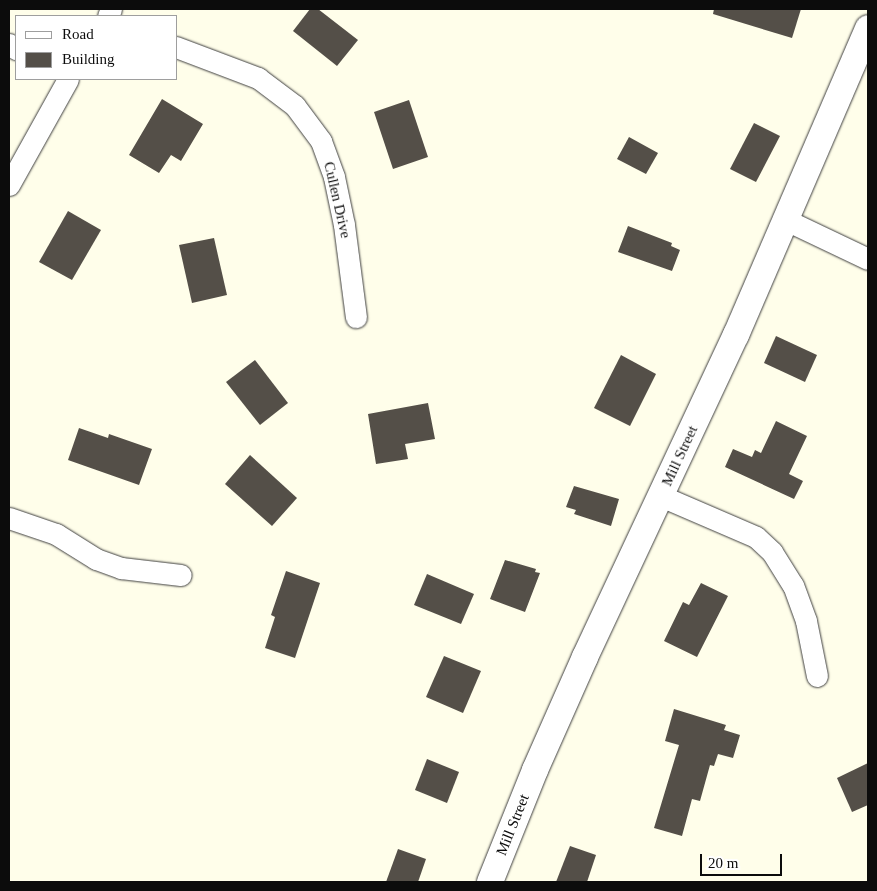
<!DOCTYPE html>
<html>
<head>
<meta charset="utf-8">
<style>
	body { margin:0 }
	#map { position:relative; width:877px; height:891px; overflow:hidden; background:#fffeea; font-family:"Times New Roman",serif }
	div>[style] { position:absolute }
	.building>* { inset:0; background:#544f48 }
	.roads { filter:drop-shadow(0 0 1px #3f3f3f) drop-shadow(0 0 1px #3f3f3f) }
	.minor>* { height:21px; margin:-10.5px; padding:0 10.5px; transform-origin:10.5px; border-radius:10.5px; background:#fff }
	.tertiary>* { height:26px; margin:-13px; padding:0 13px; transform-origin:13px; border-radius:13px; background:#fff }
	span { translate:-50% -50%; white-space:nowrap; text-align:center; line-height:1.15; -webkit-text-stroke:5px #fff; paint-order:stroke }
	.street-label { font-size:15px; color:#0c0c0c }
	.frame { position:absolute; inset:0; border:10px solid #0c0c0c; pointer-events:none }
	.legend { position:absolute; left:15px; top:15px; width:162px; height:65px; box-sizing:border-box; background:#fff; border:1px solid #9e9e9e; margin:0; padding:6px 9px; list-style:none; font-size:15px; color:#0c0c0c }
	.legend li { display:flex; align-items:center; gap:10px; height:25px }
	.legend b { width:25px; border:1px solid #9e9e9e }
	.scale { position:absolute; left:700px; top:854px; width:82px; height:22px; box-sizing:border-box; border:2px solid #0c0c0c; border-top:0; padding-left:6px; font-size:15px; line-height:18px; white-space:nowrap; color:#0c0c0c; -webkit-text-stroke:4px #fff; paint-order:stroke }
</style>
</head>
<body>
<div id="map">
	<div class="building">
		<i style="clip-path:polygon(310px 9px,318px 9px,358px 40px,337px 66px,293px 31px)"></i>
		<i style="clip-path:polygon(714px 9px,801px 9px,792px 38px,713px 14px)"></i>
		<i style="clip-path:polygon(162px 99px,203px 124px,181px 161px,171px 155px,159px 173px,129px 155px)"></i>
		<i style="clip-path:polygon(409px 100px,428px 157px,393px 169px,374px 112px)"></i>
		<i style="clip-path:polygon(754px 123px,780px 136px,756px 182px,730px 169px)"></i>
		<i style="clip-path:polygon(629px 137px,658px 153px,646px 174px,617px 159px)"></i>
		<i style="clip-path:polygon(68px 211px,101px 230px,72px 280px,39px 262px)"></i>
		<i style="clip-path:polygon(628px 226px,672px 243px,671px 246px,680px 250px,672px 271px,618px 252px)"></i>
		<i style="clip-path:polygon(214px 238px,227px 295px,192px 303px,179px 245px)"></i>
		<i style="clip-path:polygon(776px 336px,817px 355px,805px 382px,764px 363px)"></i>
		<i style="clip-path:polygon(621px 355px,656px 374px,630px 426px,594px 408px)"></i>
		<i style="clip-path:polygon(255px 360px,288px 403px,260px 425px,226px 382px)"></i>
		<i style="clip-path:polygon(428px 403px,435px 439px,405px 444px,408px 459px,376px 464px,368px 414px)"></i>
		<i style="clip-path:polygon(776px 421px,807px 436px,789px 474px,803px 481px,794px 499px,725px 467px,733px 449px,752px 457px,755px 450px,761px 453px)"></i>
		<i style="clip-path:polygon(79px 428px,108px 438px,109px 434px,152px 449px,139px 485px,68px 460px)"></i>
		<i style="clip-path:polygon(250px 455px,297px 498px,272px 526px,225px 484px)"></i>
		<i style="clip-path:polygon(574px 486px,619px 499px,611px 526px,574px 514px,576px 510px,566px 507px)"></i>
		<i style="clip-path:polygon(505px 560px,536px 569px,535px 572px,540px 573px,525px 612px,490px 599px)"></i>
		<i style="clip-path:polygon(286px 571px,320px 583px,295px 658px,265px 648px,275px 617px,271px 615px)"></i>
		<i style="clip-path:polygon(427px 574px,474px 594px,461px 624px,414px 605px)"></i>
		<i style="clip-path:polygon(701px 583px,728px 596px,697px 657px,664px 641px,683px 602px,689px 605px)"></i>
		<i style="clip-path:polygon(444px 656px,481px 671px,463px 713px,426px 697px)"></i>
		<i style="clip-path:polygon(674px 709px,726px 725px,724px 730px,740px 735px,733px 758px,718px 754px,714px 766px,710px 765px,700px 801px,692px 799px,682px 836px,654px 828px,679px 745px,665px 741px)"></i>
		<i style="clip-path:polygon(427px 759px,459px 772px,447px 803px,415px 790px)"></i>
		<i style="clip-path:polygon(868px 763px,868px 805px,852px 812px,837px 778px)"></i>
		<i style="clip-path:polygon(570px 846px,596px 855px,587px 882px,556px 882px)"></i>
		<i style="clip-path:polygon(398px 849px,426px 859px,418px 882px,386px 882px)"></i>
	</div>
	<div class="roads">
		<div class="minor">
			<i style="left:108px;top:16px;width:8px;rotate:-67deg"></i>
			<i style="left:9px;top:44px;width:9px;rotate:36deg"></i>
			<i style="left:176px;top:47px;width:88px;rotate:20.7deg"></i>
			<i style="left:258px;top:78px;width:46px;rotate:37.1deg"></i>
			<i style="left:295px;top:106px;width:44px;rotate:53.4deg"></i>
			<i style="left:321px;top:141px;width:38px;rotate:70deg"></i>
			<i style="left:334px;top:177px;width:49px;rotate:78.2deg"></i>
			<i style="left:344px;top:225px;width:93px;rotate:82.6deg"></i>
			<i style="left:9px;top:185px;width:121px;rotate:-60.9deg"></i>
			<i style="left:784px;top:219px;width:93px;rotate:25.5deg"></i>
			<i style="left:661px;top:496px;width:103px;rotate:23.3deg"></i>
			<i style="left:756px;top:537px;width:22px;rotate:43deg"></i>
			<i style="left:772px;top:552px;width:39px;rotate:58deg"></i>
			<i style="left:793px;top:585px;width:38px;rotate:70deg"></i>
			<i style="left:806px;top:621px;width:56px;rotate:78.7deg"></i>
			<i style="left:9px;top:518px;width:50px;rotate:18.8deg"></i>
			<i style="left:56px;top:534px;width:47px;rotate:32deg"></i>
			<i style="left:96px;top:559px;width:27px;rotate:20deg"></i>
			<i style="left:121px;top:568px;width:60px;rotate:6.7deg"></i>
		</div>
		<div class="tertiary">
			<i style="left:490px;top:882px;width:121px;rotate:-68.1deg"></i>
			<i style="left:535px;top:770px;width:124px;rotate:-66.1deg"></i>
			<i style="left:585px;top:657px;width:356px;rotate:-64.9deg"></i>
			<i style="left:736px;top:335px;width:334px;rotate:-66.7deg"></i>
		</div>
	</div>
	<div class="street-label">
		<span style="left:337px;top:200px;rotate:77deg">Cullen Drive</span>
		<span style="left:680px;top:456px;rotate:-65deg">Mill Street</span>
		<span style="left:513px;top:825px;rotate:-68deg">Mill Street</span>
	</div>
	<div class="frame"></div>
	<ul class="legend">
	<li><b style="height:6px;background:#fff"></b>Road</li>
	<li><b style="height:14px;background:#544f48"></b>Building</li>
	</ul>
	<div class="scale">20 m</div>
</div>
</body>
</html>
